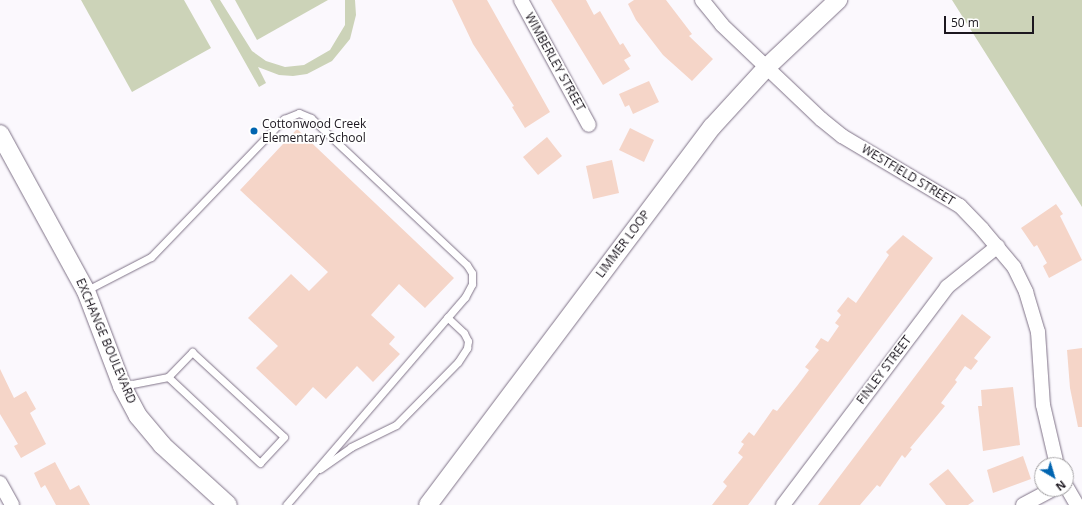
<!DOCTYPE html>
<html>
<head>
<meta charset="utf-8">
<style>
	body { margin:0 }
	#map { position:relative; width:1082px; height:505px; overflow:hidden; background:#fbf8fd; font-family:"Open Sans",sans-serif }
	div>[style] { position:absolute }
	.green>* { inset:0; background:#ccd3b8 }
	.building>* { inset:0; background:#f5d5c8 }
	.roads { filter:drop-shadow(0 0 1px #7f7287) drop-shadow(0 0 1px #7f7287) }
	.service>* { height:7px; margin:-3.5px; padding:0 3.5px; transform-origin:3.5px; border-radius:3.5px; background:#fff }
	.minor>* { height:14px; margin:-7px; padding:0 7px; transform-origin:7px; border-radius:7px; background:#fff }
	.tertiary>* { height:18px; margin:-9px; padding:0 9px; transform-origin:9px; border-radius:9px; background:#fff }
	.dots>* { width:11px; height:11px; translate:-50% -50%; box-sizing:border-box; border:2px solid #fff; border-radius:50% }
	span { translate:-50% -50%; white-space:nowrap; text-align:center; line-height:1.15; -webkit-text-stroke:3.5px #fff; paint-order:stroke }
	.street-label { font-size:12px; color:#1c171f }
	.poi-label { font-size:12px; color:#1c171f }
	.left { translate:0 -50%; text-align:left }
	.north { position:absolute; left:1034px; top:457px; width:40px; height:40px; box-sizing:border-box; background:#fff; border:1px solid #a4a2a5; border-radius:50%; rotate:142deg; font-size:11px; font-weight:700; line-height:16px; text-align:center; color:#1c171f }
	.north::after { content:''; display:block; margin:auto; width:14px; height:18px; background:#0064b0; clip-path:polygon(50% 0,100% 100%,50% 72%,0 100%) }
	.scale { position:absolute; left:944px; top:16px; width:90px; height:18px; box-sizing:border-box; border:2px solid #1c171f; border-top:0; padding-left:5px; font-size:12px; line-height:14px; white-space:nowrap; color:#1c171f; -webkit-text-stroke:3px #fff; paint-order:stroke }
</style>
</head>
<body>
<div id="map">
	<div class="green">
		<i style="clip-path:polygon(81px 0,184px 0,211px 48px,132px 92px)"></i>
		<i style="clip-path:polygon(210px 0,220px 0,252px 51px,266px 61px,285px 67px,304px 65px,330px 50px,345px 25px,345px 0,355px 0,356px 15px,350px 39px,332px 61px,307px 74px,293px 76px,279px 75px,258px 67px,266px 83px,259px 87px)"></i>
		<i style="clip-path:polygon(235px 0,328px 0,257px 40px)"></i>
		<i style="clip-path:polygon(952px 0,1082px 0,1082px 207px,1010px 92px)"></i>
	</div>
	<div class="building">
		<i style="clip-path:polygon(452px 0,487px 0,550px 112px,525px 128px,512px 107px,514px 106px,473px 44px)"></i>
		<i style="clip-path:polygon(551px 0,586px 0,594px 15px,600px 11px,620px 45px,623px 43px,631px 56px,624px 60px,630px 69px,603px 85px)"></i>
		<i style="clip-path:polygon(634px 0,666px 0,692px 34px,689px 36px,713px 59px,692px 81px,663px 55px,636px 20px,628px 4px)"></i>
		<i style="clip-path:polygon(649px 81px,659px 102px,633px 114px,629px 105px,625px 107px,619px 94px)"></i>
		<i style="clip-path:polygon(630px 128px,654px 140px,644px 162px,619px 150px)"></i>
		<i style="clip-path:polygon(297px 129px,454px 278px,425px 308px,399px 284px,371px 315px,395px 337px,389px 344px,400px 354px,373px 382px,357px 366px,326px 399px,313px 387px,296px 406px,256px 368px,278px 346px,248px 318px,291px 274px,309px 291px,328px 272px,240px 190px)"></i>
		<i style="clip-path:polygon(547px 137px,562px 156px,538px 175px,523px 157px)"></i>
		<i style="clip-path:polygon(612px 160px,619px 193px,593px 199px,586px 166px)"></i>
		<i style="clip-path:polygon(1056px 204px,1063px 214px,1060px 216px,1082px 260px,1049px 278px,1043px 266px,1047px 263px,1037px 245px,1034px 247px,1021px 228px)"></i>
		<i style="clip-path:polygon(903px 235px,933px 258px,748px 505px,712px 505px,727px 486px,723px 482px,743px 457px,738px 453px,744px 444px,741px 442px,749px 432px,754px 436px,773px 409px,777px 411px,797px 386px,809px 370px,805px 367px,819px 350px,815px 347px,821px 338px,828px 342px,839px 326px,835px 323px,841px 315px,837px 311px,848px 297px,856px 303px,889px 255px,886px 252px)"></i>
		<i style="clip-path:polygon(962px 314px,991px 337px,974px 358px,978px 361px,971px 370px,965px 366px,955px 380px,957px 382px,941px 403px,945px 406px,910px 448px,912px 449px,905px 458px,902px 455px,880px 487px,877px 485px,860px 505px,818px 505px)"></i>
		<i style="clip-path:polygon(1082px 348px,1082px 427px,1078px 427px,1070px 388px,1067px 350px)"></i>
		<i style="clip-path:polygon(0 369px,14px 398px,26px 391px,36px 409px,30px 413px,46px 444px,21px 458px,14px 446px,18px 444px,0 414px)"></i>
		<i style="clip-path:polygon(1013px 387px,1020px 445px,983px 451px,978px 406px,982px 406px,981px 390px)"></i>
		<i style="clip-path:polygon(1023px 456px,1031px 479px,993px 493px,987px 470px)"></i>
		<i style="clip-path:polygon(55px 462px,70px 490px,79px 485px,90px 505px,56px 505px,45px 485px,41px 488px,34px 473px)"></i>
		<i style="clip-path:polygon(948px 469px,974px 501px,968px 505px,946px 505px,929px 484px)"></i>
	</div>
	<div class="roads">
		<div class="service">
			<i style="left:87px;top:290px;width:72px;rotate:-27.3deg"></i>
			<i style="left:151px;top:257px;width:192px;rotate:-46.1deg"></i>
			<i style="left:284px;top:119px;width:16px;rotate:-22deg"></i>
			<i style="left:299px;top:113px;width:13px;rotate:23deg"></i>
			<i style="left:311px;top:118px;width:214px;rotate:43.3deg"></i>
			<i style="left:467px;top:265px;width:9px;rotate:58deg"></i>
			<i style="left:472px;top:273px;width:11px;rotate:90deg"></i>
			<i style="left:472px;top:284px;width:15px;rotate:118deg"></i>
			<i style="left:465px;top:297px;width:274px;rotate:130.7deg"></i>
			<i style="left:122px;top:386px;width:47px;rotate:-11.1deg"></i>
			<i style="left:168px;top:377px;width:35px;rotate:-46deg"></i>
			<i style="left:192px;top:352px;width:125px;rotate:42.7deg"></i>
			<i style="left:284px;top:437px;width:35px;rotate:133deg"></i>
			<i style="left:260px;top:463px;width:126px;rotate:-136.9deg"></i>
			<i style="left:320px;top:469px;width:38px;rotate:-35deg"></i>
			<i style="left:351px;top:447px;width:50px;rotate:-26.1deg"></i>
			<i style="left:396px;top:425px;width:88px;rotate:-45.5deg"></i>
			<i style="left:458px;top:362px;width:17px;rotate:-57deg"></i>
			<i style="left:467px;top:348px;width:7px;rotate:-82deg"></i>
			<i style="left:468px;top:341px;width:9px;rotate:-117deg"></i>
			<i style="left:464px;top:333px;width:23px;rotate:-137deg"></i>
		</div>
		<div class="minor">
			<i style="left:521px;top:0;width:142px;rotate:61.5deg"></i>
			<i style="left:702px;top:0;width:32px;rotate:51deg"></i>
			<i style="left:722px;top:25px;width:137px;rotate:43.5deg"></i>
			<i style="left:821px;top:119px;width:27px;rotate:39deg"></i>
			<i style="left:842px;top:136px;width:137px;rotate:30.7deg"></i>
			<i style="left:960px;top:206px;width:32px;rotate:46deg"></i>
			<i style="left:982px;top:229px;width:50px;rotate:49.9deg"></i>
			<i style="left:1014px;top:267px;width:28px;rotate:64deg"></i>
			<i style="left:1026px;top:292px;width:42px;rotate:73.3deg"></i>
			<i style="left:1038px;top:332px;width:73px;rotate:86.1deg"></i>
			<i style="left:1043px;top:405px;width:62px;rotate:76.9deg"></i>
			<i style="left:0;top:483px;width:25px;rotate:61deg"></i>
			<i style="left:1066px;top:486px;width:22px;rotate:60deg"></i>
			<i style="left:783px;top:505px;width:273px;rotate:-53deg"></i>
			<i style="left:947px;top:287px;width:65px;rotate:-38.8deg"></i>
			<i style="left:1023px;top:505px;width:34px;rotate:-28deg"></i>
		</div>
		<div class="tertiary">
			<i style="left:0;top:134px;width:179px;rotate:61.3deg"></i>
			<i style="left:86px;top:291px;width:102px;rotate:69.2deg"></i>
			<i style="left:122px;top:386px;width:34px;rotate:62deg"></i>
			<i style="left:138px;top:416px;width:38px;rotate:50deg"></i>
			<i style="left:162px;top:445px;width:89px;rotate:42.3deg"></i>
			<i style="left:428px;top:505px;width:473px;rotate:-53.1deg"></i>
			<i style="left:712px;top:127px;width:81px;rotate:-47.5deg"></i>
			<i style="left:767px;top:67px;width:98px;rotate:-43.3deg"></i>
		</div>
	</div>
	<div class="dots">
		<i style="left:254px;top:131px;background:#0064b0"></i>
	</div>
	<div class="street-label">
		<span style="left:555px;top:62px;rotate:61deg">WIMBERLEY STREET</span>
		<span style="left:908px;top:175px;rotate:31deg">WESTFIELD STREET</span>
		<span style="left:623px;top:244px;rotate:-53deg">LIMMER LOOP</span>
		<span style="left:106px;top:341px;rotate:67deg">EXCHANGE BOULEVARD</span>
		<span style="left:884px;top:370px;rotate:-53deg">FINLEY STREET</span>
	</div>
	<div class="poi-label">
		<span class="left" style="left:262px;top:131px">Cottonwood Creek<br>Elementary School</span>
	</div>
	<div class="north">N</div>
	<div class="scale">50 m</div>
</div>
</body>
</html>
